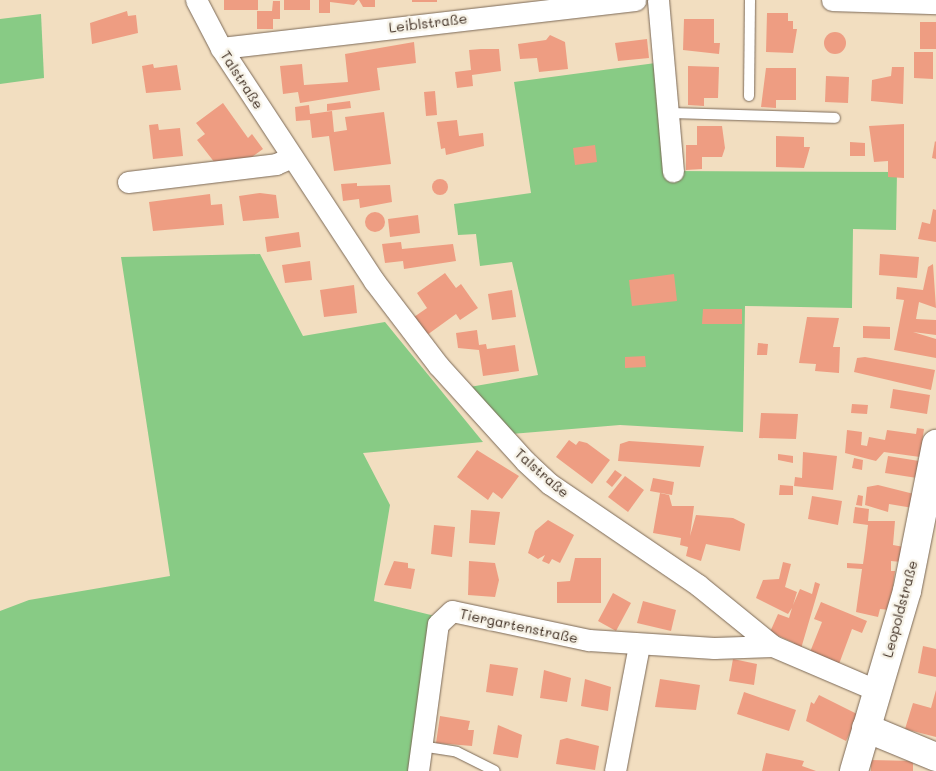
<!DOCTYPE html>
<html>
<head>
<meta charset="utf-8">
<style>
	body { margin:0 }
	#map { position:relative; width:936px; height:771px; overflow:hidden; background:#f2dec0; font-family:Mali,sans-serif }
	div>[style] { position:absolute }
	.green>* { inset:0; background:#88cb85 }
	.building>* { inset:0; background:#ee9d82 }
	.round { border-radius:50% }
	.roads { filter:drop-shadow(0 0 1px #7b6957) drop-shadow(0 0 1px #7b6957) }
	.lane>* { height:10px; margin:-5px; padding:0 5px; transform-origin:5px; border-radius:5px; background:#fff }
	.street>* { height:21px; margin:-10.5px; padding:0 10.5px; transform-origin:10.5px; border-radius:10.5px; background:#fff }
	.secondary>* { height:28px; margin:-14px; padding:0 14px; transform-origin:14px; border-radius:14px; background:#fff }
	span { translate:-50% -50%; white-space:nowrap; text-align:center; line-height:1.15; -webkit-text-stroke:5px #f7f3e8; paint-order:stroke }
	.street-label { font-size:14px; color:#3b2a1e }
</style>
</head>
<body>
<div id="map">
	<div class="green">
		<i style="clip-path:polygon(41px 14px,44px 78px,0 84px,0 19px)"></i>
		<i style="clip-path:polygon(663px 62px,673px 171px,897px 172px,896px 230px,853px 229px,852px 308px,745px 306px,743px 432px,620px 425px,500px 435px,458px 389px,538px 375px,512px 262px,480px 266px,476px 234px,458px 235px,454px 204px,531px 193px,514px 82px)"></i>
		<i style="clip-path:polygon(260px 254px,303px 336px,385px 322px,483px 442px,363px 453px,390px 505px,374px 601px,435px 616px,409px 771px,0 771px,0 611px,29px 600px,170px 576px,121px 257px)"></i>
	</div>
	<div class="building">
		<i style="clip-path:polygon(224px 0,258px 0,258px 10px,224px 10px)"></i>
		<i style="clip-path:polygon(284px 0,310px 0,310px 10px,284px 10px)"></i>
		<i style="clip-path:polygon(319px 0,358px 0,354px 5px,330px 2px,330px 13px,319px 13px)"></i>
		<i style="clip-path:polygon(359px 0,375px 0,375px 7px,363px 7px)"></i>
		<i style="clip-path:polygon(412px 0,437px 0,437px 2px,412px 2px)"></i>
		<i style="clip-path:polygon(273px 1px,280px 1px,280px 19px,273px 19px,273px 29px,257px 29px,257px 11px,272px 11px)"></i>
		<i style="clip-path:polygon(127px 11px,128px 16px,136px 15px,138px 33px,92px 44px,90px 23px)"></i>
		<i style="clip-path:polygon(767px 13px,788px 13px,788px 21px,793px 21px,793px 29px,797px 29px,793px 53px,766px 52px)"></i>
		<i style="clip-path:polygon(684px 19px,714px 19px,714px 43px,720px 43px,719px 54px,683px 50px)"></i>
		<i style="clip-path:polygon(920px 22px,936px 22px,936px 49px,920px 49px)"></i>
		<i class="round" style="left:824px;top:32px;width:22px;height:22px"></i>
		<i style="clip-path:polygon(550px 35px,565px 42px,568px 69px,539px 72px,537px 58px,520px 59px,518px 44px,546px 40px)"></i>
		<i style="clip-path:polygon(647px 39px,649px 58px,618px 61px,615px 43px)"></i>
		<i style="clip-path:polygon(414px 42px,416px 63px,377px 68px,380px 90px,300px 103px,298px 92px,283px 94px,280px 66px,302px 64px,304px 85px,348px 82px,345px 54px)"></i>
		<i style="clip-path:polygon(481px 49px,499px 49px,501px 71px,472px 75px,473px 86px,457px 88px,455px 72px,471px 70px,469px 50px)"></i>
		<i style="clip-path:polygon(914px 52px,933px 52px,933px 79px,914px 78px)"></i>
		<i style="clip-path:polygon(153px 64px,154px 68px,177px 65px,181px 90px,146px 93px,142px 66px)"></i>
		<i style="clip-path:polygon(688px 66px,719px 67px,718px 98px,704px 98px,704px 106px,688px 105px)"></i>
		<i style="clip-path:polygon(892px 67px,904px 67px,903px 104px,871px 101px,872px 80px,891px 76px)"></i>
		<i style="clip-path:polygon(766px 68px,796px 68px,796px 100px,776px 100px,776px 108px,761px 107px)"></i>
		<i style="clip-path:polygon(826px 76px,849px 77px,848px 103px,825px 102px)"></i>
		<i style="clip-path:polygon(435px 91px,437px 115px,426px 116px,424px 92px)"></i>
		<i style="clip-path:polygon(350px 101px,351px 108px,327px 111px,327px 104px)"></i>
		<i style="clip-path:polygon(223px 103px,248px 138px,252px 134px,263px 149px,249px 159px,215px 163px,197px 140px,205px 134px,196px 123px)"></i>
		<i style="clip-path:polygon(309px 105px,310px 114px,332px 111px,334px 132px,347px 130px,345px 117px,384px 112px,391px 164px,334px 171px,329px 136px,312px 138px,310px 120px,296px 121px,295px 107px)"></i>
		<i style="clip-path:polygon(457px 120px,459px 136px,483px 133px,484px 146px,446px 155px,445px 148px,441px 149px,437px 122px)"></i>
		<i style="clip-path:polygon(158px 124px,159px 130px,180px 128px,183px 156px,153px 159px,149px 125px)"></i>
		<i style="clip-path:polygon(904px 124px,904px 178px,888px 177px,888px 161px,874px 162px,869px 126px)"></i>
		<i style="clip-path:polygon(697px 126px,722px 126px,725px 148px,722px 157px,702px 157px,702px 169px,686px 170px,686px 145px,697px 145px)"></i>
		<i style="clip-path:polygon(776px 136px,804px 137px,804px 147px,810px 147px,804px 168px,776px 167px)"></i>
		<i style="clip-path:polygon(935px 141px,936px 142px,936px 159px,932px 158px)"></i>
		<i style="clip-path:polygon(850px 142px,865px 143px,865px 156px,850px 156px)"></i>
		<i style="clip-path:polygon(595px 145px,597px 162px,575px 165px,573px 148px)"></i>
		<i class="round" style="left:432px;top:179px;width:16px;height:16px"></i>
		<i style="clip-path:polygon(357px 183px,357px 186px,390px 185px,392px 202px,360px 208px,359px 199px,343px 201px,341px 184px)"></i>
		<i style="clip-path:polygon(260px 193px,276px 195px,279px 218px,243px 221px,239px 196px)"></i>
		<i style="clip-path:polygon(210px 194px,211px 205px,222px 204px,224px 225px,153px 231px,149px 202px)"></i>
		<i style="clip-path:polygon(933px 209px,936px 210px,936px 242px,918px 239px,922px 222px,930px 224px)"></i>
		<i class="round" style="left:365px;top:212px;width:20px;height:20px"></i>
		<i style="clip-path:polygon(418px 215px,420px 233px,390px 237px,388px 219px)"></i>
		<i style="clip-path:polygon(299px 232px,301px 247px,267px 252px,265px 237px)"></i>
		<i style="clip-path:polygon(401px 242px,402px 249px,453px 244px,456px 261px,404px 269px,403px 261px,385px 263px,382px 244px)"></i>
		<i style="clip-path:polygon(880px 254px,919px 257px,917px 278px,879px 275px)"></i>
		<i style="clip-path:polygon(310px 261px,312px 280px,285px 283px,282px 265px)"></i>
		<i style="clip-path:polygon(933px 264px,936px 308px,919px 302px,916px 319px,936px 320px,936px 335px,913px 332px,936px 339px,936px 358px,894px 350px,904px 300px,896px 299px,897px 287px,923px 290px,928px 267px)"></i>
		<i style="clip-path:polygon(445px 273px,456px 288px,461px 284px,478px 308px,460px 320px,456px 314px,427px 335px,414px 317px,427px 308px,417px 293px)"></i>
		<i style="clip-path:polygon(674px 274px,677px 301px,632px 306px,629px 280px)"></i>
		<i style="clip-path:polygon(354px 285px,357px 313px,324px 317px,320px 290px)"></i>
		<i style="clip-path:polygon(512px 290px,516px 317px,492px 320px,488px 294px)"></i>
		<i style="clip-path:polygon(703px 309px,742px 309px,742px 324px,702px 324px)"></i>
		<i style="clip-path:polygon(807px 317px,839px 318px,833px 347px,840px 347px,839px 373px,815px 371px,816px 364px,799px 363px)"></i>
		<i style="clip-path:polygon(863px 326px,890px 327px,890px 339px,863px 338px)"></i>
		<i style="clip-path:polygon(477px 330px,479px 345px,486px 344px,487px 349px,515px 345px,519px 371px,483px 376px,479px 350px,458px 348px,456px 333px)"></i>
		<i style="clip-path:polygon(758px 343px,768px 344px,767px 355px,757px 355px)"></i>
		<i style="clip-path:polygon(645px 356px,646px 367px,625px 368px,625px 357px)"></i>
		<i style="clip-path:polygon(865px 357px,935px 370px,931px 390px,854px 372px,857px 358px)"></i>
		<i style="clip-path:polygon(893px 389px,930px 395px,927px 414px,890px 408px)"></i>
		<i style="clip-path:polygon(852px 404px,868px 405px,867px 414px,851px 413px)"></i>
		<i style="clip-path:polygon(761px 413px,798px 414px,796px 439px,759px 438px)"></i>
		<i style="clip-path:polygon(917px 428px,924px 429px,920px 457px,884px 452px,876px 461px,845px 453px,847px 430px,862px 432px,861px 445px,867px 446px,869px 437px,885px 440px,887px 430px,916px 434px)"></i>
		<i style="clip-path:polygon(569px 440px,576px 445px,579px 441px,587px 443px,610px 460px,592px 484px,556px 457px)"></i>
		<i style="clip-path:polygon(629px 441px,704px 446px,700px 467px,618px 461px,620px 444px)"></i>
		<i style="clip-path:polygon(477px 450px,519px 476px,502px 499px,493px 492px,488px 500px,457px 477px)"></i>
		<i style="clip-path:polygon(803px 452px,837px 456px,833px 490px,794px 486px,795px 477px,802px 478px)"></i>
		<i style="clip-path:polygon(778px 454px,793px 456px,793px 463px,778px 460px)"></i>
		<i style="clip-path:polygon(888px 456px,919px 461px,917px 478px,885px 473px)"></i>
		<i style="clip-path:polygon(854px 458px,863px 460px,862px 470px,852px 468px)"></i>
		<i style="clip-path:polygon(615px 470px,622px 475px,612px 487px,606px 482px)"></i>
		<i style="clip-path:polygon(625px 476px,644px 490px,628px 512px,608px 497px)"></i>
		<i style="clip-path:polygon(653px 478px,674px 482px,672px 495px,650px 491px)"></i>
		<i style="clip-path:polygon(780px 485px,793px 486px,793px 495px,779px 495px)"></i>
		<i style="clip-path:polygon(878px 485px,914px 494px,913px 508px,889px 504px,888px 512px,865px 505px,867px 487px)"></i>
		<i style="clip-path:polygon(660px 493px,669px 495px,672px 506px,694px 506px,690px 536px,696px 515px,733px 518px,745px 524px,740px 551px,706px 544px,701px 561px,686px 556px,688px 547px,680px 545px,681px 538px,653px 533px)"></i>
		<i style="clip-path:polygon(858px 495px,863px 496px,862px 506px,856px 505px)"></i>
		<i style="clip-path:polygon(812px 496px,842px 501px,838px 525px,808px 519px)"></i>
		<i style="clip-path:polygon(855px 507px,869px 509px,868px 521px,895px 521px,893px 545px,904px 547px,901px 562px,891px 561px,891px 571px,895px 571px,890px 610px,880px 609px,878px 617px,856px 612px,862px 569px,847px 568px,847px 563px,863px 564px,865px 550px,868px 525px,853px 523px)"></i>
		<i style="clip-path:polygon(471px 510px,500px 512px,495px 545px,469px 543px)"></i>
		<i style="clip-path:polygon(548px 520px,574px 535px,560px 563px,552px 559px,549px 564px,542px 561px,545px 555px,538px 559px,528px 553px,535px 531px)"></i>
		<i style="clip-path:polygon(434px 525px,455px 527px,452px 557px,431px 554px)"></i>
		<i style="clip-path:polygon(575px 558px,601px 558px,601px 603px,557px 603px,557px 582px,570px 581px)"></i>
		<i style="clip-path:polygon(394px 561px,408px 563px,408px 568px,415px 569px,411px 589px,384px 585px)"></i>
		<i style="clip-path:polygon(469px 561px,495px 563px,499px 580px,495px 597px,468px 595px)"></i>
		<i style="clip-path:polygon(783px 562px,791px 564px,785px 587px,797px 592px,793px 605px,800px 589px,812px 594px,815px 582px,820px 584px,800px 652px,793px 649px,794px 643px,770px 632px,778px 614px,789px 618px,792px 608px,788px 614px,756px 598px,763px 580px,779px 579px)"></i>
		<i style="clip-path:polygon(613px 593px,631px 603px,616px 631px,598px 621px)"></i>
		<i style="clip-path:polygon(643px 601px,676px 610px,671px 631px,637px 623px)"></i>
		<i style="clip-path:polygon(821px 602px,867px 621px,862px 633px,852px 629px,839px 664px,810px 652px,822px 622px,814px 619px)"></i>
		<i style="clip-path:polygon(923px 646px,936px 649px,936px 677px,918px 673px)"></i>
		<i style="clip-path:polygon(733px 659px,757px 664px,754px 685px,729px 681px)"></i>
		<i style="clip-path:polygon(490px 664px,518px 668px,513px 696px,486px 692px)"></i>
		<i style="clip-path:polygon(544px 670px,571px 678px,567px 702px,540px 698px)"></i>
		<i style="clip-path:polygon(585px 679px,611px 687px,608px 711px,581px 706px)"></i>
		<i style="clip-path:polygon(660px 679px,700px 685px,696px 710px,655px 707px)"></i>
		<i style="clip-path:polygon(936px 690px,936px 737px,905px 729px,913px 703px,931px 708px)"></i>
		<i style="clip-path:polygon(744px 692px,796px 710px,789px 731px,737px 714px)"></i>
		<i style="clip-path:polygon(819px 695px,859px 715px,846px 741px,806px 721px,811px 702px,814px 704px)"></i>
		<i style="clip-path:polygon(440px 716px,470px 721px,468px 730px,474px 730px,472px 746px,436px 743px)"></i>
		<i style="clip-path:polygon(498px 725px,522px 735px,518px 758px,493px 754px)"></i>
		<i style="clip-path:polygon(567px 738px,599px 746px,595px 770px,556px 764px,560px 740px)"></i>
		<i style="clip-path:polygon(766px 753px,804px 761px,802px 766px,816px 771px,762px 771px)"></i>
		<i style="clip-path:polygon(871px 760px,913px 761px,913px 771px,871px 771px)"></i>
	</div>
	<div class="roads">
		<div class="lane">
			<i style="left:749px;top:96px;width:96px;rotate:-89.4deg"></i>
			<i style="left:668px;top:113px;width:167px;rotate:1.7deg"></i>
			<i style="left:421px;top:746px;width:36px;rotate:9deg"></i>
			<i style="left:457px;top:752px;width:42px;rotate:26.6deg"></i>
		</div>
		<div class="street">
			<i style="left:196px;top:0;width:54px;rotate:62.5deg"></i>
			<i style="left:221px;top:48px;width:279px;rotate:56.7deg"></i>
			<i style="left:374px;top:281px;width:106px;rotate:52.7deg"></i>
			<i style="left:438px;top:365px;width:130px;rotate:47.8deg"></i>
			<i style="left:525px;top:461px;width:34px;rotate:43deg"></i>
			<i style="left:550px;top:484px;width:179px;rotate:34.3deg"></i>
			<i style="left:698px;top:585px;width:97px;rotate:39.1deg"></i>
			<i style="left:773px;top:646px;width:114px;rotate:23.2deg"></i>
			<i style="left:658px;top:0;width:172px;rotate:85deg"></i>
			<i style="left:832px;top:0;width:104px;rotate:1.7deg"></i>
			<i style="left:221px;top:48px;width:417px;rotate:-6.6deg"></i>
			<i style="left:128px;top:182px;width:149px;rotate:-6.9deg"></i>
			<i style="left:276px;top:164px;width:17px;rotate:-24deg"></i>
			<i style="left:418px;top:771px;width:148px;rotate:-82.3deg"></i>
			<i style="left:438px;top:624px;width:19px;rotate:-43deg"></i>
			<i style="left:452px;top:611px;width:140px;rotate:12deg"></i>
			<i style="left:589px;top:640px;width:125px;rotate:3.7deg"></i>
			<i style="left:714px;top:648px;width:59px;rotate:-1.9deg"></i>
			<i style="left:615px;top:771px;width:128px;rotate:-79.2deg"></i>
		</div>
		<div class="secondary">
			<i style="left:866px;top:728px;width:76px;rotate:22.5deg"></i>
			<i style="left:854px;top:771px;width:188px;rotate:-73.6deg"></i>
			<i style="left:907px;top:591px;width:150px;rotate:-78.8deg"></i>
		</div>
	</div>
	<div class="street-label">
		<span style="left:428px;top:23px;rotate:-7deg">Leiblstraße</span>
		<span style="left:242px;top:80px;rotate:57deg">Talstraße</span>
		<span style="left:542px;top:473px;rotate:41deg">Talstraße</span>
		<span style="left:900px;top:609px;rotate:-75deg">Leopoldstraße</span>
		<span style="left:519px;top:626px;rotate:12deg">Tiergartenstraße</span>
	</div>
</div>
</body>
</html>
